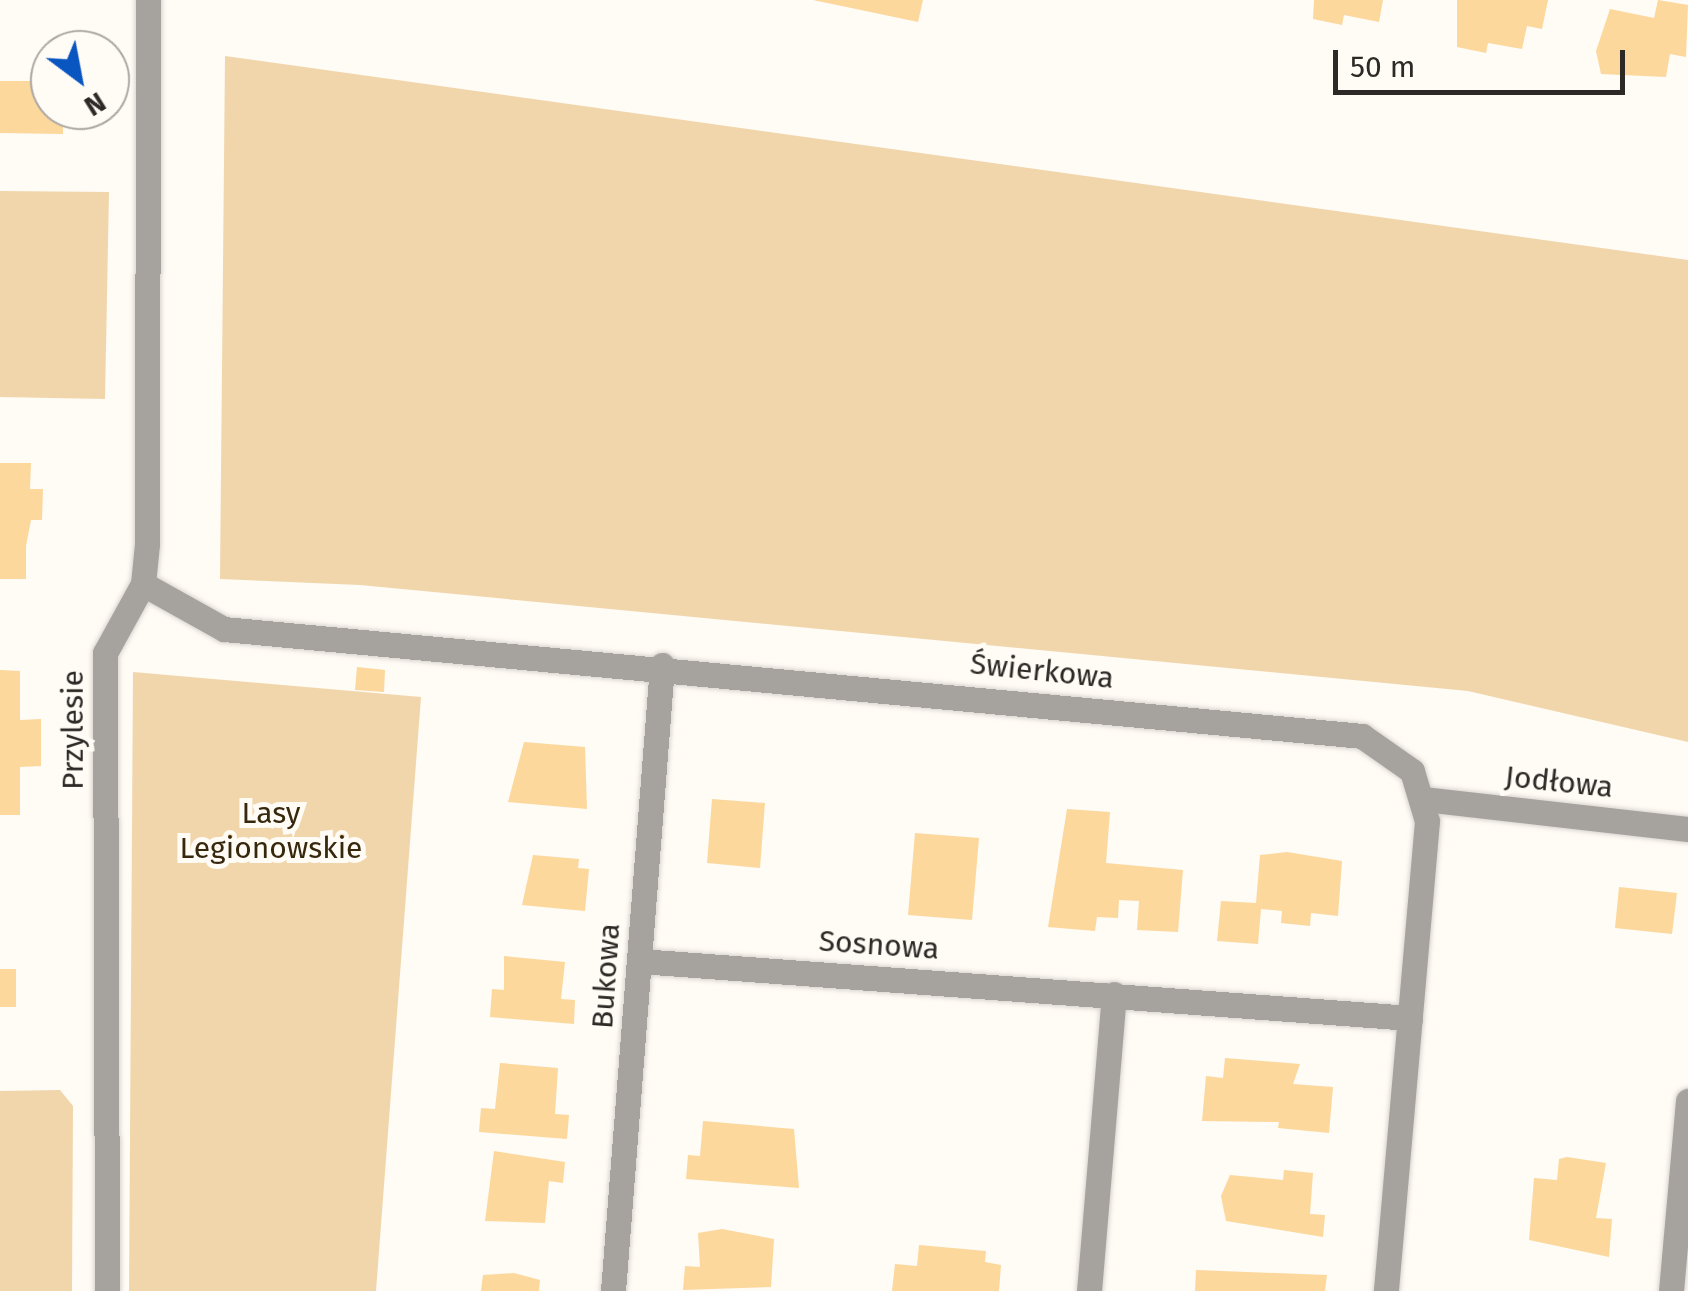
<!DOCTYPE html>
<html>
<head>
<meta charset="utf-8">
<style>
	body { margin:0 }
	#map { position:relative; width:1688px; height:1291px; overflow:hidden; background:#fffbf5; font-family:"Fira Sans",sans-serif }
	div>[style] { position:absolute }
	.green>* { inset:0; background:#f1d6ac }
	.building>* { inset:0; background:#fcd89d }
	.roads { filter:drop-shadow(0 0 2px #d9d5d0) drop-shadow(0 0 2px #d9d5d0) }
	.minor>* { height:25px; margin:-12.5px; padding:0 12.5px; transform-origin:12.5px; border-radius:12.5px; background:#a6a39f }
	span { translate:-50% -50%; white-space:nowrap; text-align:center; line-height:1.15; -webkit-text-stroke:10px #fffbf5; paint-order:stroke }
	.street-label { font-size:30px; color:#2c2926 }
	.park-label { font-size:30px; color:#37280d }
	.north { position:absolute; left:30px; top:30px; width:100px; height:100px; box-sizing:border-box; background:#fffbf5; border:2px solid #aba7a2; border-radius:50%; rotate:148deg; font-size:28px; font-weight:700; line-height:40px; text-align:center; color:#2c2926 }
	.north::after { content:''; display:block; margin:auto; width:35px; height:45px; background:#0a56c0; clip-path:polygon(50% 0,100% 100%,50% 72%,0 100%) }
	.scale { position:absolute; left:1333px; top:50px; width:292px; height:45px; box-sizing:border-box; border:5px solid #2c2926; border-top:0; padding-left:12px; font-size:30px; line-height:35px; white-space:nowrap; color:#2c2926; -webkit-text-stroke:8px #fffbf5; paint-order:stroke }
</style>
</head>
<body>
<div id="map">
	<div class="green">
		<i style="clip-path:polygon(225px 56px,1688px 260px,1688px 742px,1468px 691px,360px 585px,220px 579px)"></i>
		<i style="clip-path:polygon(0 191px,109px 192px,105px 399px,0 397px)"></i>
		<i style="clip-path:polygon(133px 672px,421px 697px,376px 1291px,129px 1291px)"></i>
		<i style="clip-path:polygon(60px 1090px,73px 1106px,72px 1291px,0 1291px,0 1091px)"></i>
	</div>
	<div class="building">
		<i style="clip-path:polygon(813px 0,923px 0,918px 22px)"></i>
		<i style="clip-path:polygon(1314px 0,1383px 0,1379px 22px,1344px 15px,1342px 25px,1313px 19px)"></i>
		<i style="clip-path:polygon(1457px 0,1548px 0,1542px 29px,1527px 26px,1522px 49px,1488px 43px,1486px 53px,1457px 47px)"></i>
		<i style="clip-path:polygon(1658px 0,1688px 5px,1686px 57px,1670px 54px,1666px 77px,1601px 74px,1596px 51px,1610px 9px,1654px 18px)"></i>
		<i style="clip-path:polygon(0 81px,50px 81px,50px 110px,63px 110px,63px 134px,0 133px)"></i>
		<i style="clip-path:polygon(0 463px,31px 463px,30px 489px,43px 489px,42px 520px,31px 520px,26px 546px,26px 579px,0 579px)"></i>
		<i style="clip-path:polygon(357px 667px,385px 670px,384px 692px,355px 690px)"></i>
		<i style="clip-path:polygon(0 670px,20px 671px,20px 720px,41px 719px,41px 766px,20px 767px,20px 815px,0 815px)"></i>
		<i style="clip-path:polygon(524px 742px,585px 747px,587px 809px,508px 802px)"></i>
		<i style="clip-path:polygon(712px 799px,765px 803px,760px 868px,707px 863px)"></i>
		<i style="clip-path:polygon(1067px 809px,1110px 812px,1106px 863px,1183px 870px,1178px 932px,1137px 930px,1139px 901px,1119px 900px,1118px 918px,1097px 917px,1095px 931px,1048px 927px)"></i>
		<i style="clip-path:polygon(915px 833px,979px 838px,972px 920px,908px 915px)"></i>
		<i style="clip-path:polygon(1287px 852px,1342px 861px,1338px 916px,1311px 913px,1310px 926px,1281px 923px,1282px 911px,1261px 909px,1258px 944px,1217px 941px,1221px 901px,1256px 903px,1260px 855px)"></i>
		<i style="clip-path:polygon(533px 855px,579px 859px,578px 868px,589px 869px,585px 911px,522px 905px)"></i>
		<i style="clip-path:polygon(1619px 887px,1677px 893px,1672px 934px,1615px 928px)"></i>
		<i style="clip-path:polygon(504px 956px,565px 962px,561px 999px,575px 1000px,574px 1024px,490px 1017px,492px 989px,504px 990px)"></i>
		<i style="clip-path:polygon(0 969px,16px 969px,16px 1007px,0 1007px)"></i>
		<i style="clip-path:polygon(1225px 1058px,1300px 1064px,1293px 1084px,1333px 1087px,1329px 1133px,1278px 1128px,1279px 1122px,1202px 1121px,1206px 1076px,1223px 1078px)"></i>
		<i style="clip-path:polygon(500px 1063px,558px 1068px,555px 1114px,569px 1115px,567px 1139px,479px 1132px,481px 1108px,495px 1109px)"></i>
		<i style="clip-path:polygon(703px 1121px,794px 1129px,799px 1188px,686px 1179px,688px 1155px,700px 1156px)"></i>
		<i style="clip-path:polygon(494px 1151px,565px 1162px,563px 1183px,549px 1181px,545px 1223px,485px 1221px)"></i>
		<i style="clip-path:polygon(1567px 1157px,1606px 1163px,1596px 1218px,1612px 1219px,1609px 1257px,1529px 1240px,1534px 1178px,1557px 1180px,1559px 1159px)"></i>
		<i style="clip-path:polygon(1284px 1170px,1313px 1173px,1310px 1214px,1325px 1215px,1323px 1237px,1226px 1221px,1221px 1196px,1230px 1175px,1283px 1180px)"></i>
		<i style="clip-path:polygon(722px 1229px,774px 1239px,771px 1287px,683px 1290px,685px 1266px,700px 1267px,698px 1233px)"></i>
		<i style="clip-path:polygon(919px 1245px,986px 1251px,985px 1262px,1001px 1265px,999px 1291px,892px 1291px,895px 1264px,917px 1266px)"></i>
		<i style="clip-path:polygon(1196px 1270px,1327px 1275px,1325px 1291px,1195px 1291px)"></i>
		<i style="clip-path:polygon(514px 1273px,540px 1280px,539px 1291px,481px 1291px,483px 1275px)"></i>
	</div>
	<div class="roads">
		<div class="minor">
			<i style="left:143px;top:584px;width:93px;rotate:29.1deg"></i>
			<i style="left:224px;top:629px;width:1143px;rotate:5.37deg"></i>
			<i style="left:1362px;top:736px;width:61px;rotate:35deg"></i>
			<i style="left:1412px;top:771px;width:52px;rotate:73.3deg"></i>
			<i style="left:1427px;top:821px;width:472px;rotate:95deg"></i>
			<i style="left:1424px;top:799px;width:266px;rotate:6.5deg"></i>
			<i style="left:640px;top:961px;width:772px;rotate:4.23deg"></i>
			<i style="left:107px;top:1291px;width:638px;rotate:-90.18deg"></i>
			<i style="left:105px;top:653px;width:79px;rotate:-61.2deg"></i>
			<i style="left:143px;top:584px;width:40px;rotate:-84.3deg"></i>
			<i style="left:147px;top:544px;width:544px;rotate:-89.89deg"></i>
			<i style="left:613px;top:1291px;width:628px;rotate:-85.52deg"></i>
			<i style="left:1089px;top:1291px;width:298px;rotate:-85.2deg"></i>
			<i style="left:1671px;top:1291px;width:191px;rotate:-84.9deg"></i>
		</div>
	</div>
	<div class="street-label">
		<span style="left:1042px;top:671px;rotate:6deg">Świerkowa</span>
		<span style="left:73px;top:730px;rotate:-90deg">Przylesie</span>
		<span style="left:1559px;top:782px;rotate:6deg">Jodłowa</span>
		<span style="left:879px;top:945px;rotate:4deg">Sosnowa</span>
		<span style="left:606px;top:976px;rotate:-86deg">Bukowa</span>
	</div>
	<div class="park-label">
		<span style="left:271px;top:830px">Lasy<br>Legionowskie</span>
	</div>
	<div class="north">N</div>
	<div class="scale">50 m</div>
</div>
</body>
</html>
